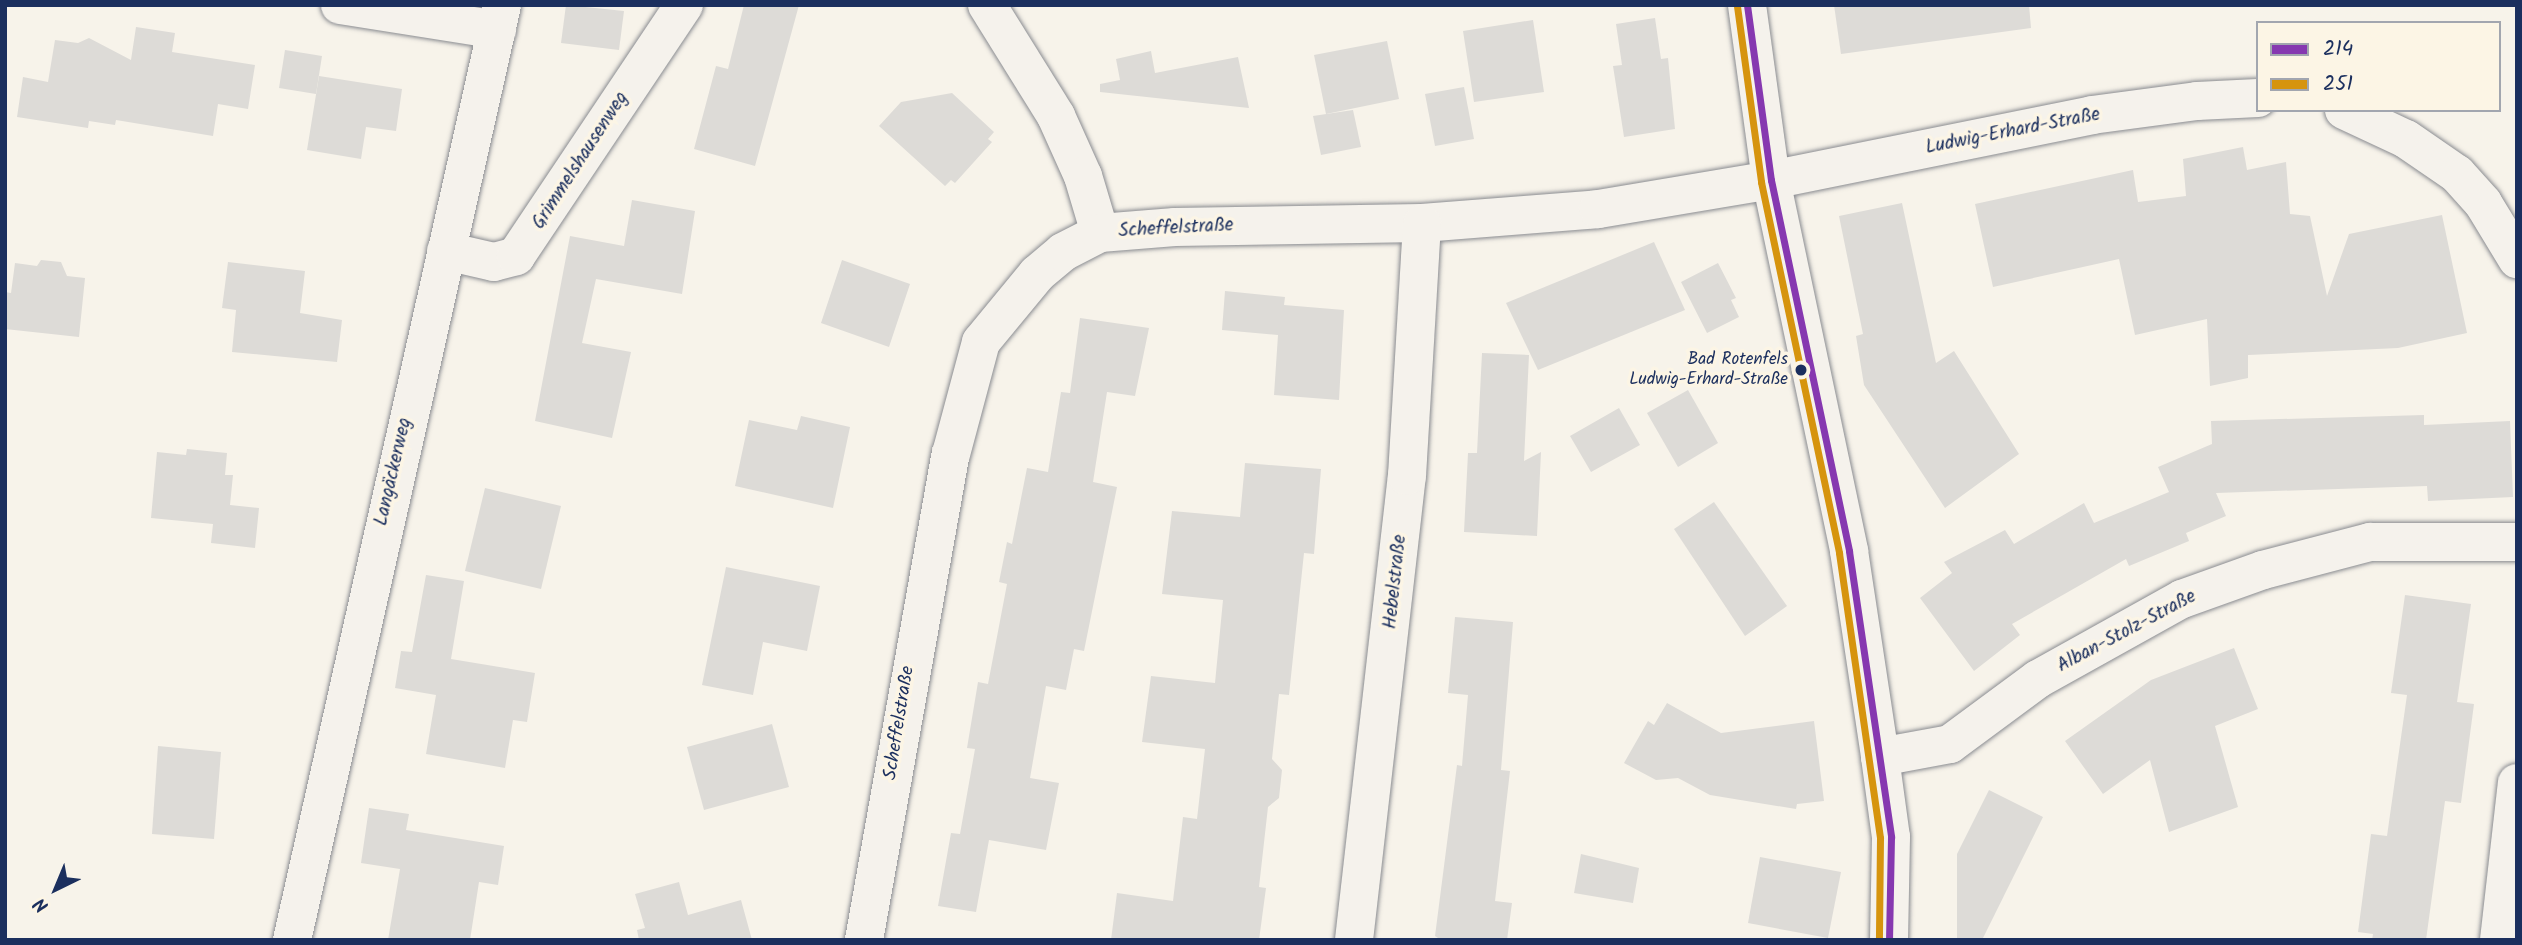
<!DOCTYPE html>
<html>
<head>
<meta charset="utf-8">
<style>
	body { margin:0 }
	#map { position:relative; width:2522px; height:945px; overflow:hidden; background:#f7f3ea; font-family:Kalam,sans-serif }
	div>[style] { position:absolute }
	.building>* { inset:0; background:#dddbd7 }
	.roads { filter:drop-shadow(0 0 2px #8a8c91) drop-shadow(0 0 2px #8a8c91) }
	.street>* { height:38px; margin:-19px; padding:0 19px; transform-origin:19px; border-radius:19px; background:#f5f2ec }
	.bus-1>* { height:7px; margin:-3.5px; padding:0 3.5px; transform-origin:3.5px; border-radius:3.5px; background:#8638b0 }
	.bus-2>* { height:7px; margin:-3.5px; padding:0 3.5px; transform-origin:3.5px; border-radius:3.5px; background:#d6940e }
	.dots>* { width:19px; height:19px; translate:-50% -50%; box-sizing:border-box; border:4px solid #fcf5e5; border-radius:50% }
	span { translate:-50% -50%; white-space:nowrap; text-align:center; line-height:1.15; -webkit-text-stroke:7px #fcf5e5; paint-order:stroke }
	.bus-label { font-size:17px; color:#1b2f5e }
	.right { translate:-100% -50%; text-align:right }
	.street-label { font-size:19px; color:#1b2f5e }
	.frame { position:absolute; inset:0; border:7px solid #1b2f5e; pointer-events:none }
	.legend { position:absolute; left:2256px; top:21px; width:245px; height:91px; box-sizing:border-box; background:#fcf5e5; border:2px solid #a2a6af; margin:0; padding:9px 12px; list-style:none; font-size:21px; color:#1b2f5e }
	.legend li { display:flex; align-items:center; gap:14px; height:35px }
	.legend b { width:35px; border:2px solid #a2a6af }
	.north { position:absolute; left:21px; top:854px; width:70px; height:70px; -webkit-text-stroke:5px #fcf5e5; paint-order:stroke; rotate:223deg; font-size:19px; font-weight:700; line-height:28px; text-align:center; color:#1b2f5e }
	.north::after { content:''; display:block; margin:auto; width:24px; height:32px; background:#1b2f5e; clip-path:polygon(50% 0,100% 100%,50% 72%,0 100%) }
</style>
</head>
<body>
<div id="map">
	<div class="building">
		<i style="clip-path:polygon(566px 5px,624px 11px,619px 50px,561px 43px)"></i>
		<i style="clip-path:polygon(744px 5px,799px 5px,755px 166px,694px 149px,716px 66px,728px 69px)"></i>
		<i style="clip-path:polygon(1834px 5px,2029px 5px,2031px 28px,1841px 54px)"></i>
		<i style="clip-path:polygon(1655px 18px,1661px 59px,1668px 58px,1675px 129px,1624px 137px,1613px 66px,1622px 65px,1616px 24px)"></i>
		<i style="clip-path:polygon(1533px 20px,1544px 92px,1474px 102px,1463px 31px)"></i>
		<i style="clip-path:polygon(136px 27px,175px 33px,172px 52px,255px 65px,248px 109px,218px 104px,213px 136px,116px 120px,115px 125px,89px 121px,88px 128px,17px 117px,23px 77px,48px 82px,55px 40px,78px 43px,89px 38px,131px 60px)"></i>
		<i style="clip-path:polygon(1387px 41px,1399px 99px,1326px 114px,1314px 55px)"></i>
		<i style="clip-path:polygon(285px 50px,322px 56px,316px 94px,279px 88px)"></i>
		<i style="clip-path:polygon(1151px 51px,1155px 73px,1238px 57px,1249px 108px,1100px 92px,1100px 84px,1120px 80px,1116px 59px)"></i>
		<i style="clip-path:polygon(319px 76px,402px 89px,396px 131px,366px 127px,361px 159px,307px 150px)"></i>
		<i style="clip-path:polygon(1464px 87px,1474px 139px,1435px 146px,1425px 94px)"></i>
		<i style="clip-path:polygon(952px 93px,994px 132px,988px 139px,992px 142px,955px 183px,951px 180px,945px 186px,879px 126px,901px 102px)"></i>
		<i style="clip-path:polygon(1353px 110px,1361px 147px,1321px 155px,1313px 116px)"></i>
		<i style="clip-path:polygon(2243px 147px,2247px 170px,2286px 162px,2290px 214px,2310px 216px,2327px 296px,2349px 234px,2442px 215px,2467px 333px,2398px 348px,2248px 355px,2248px 378px,2210px 386px,2207px 319px,2135px 335px,2119px 259px,1993px 287px,1975px 204px,2133px 170px,2138px 202px,2186px 196px,2183px 159px)"></i>
		<i style="clip-path:polygon(632px 200px,695px 211px,682px 294px,596px 279px,582px 343px,631px 352px,612px 438px,535px 421px,570px 236px,624px 246px)"></i>
		<i style="clip-path:polygon(1902px 203px,1936px 363px,1954px 351px,2019px 454px,1945px 508px,1864px 385px,1856px 336px,1863px 334px,1839px 216px)"></i>
		<i style="clip-path:polygon(1654px 242px,1685px 310px,1538px 370px,1506px 303px)"></i>
		<i style="clip-path:polygon(41px 260px,61px 262px,67px 276px,85px 278px,79px 337px,5px 329px,5px 292px,11px 293px,15px 263px,37px 266px)"></i>
		<i style="clip-path:polygon(842px 260px,910px 284px,889px 347px,821px 323px)"></i>
		<i style="clip-path:polygon(228px 262px,305px 271px,300px 313px,342px 320px,337px 362px,232px 352px,236px 310px,222px 308px)"></i>
		<i style="clip-path:polygon(1718px 263px,1736px 298px,1731px 300px,1739px 317px,1707px 333px,1681px 282px)"></i>
		<i style="clip-path:polygon(1225px 291px,1285px 297px,1284px 305px,1344px 310px,1339px 400px,1274px 395px,1278px 335px,1222px 330px)"></i>
		<i style="clip-path:polygon(1080px 318px,1149px 328px,1135px 396px,1107px 392px,1093px 482px,1117px 487px,1084px 651px,1074px 649px,1066px 690px,1046px 686px,1030px 778px,1059px 783px,1046px 850px,989px 840px,976px 912px,938px 906px,951px 833px,960px 834px,975px 749px,967px 748px,978px 682px,988px 684px,1007px 584px,999px 582px,1007px 542px,1012px 544px,1027px 468px,1048px 472px,1061px 392px,1070px 393px)"></i>
		<i style="clip-path:polygon(1482px 353px,1529px 355px,1524px 461px,1541px 452px,1537px 536px,1464px 532px,1468px 453px,1477px 453px)"></i>
		<i style="clip-path:polygon(1688px 390px,1718px 443px,1678px 467px,1647px 413px)"></i>
		<i style="clip-path:polygon(1619px 408px,1640px 445px,1591px 472px,1570px 436px)"></i>
		<i style="clip-path:polygon(2424px 415px,2424px 425px,2510px 421px,2513px 497px,2428px 501px,2427px 486px,2216px 493px,2226px 516px,2186px 533px,2189px 541px,2129px 566px,2126px 559px,2012px 624px,2020px 635px,1974px 671px,1920px 598px,1952px 573px,1944px 562px,2005px 530px,2014px 544px,2084px 503px,2094px 523px,2169px 492px,2158px 467px,2212px 444px,2211px 421px)"></i>
		<i style="clip-path:polygon(801px 416px,850px 427px,833px 508px,735px 486px,749px 420px,797px 430px)"></i>
		<i style="clip-path:polygon(187px 449px,227px 453px,225px 475px,233px 475px,230px 505px,259px 508px,255px 548px,211px 543px,213px 524px,151px 518px,157px 452px,186px 455px)"></i>
		<i style="clip-path:polygon(1245px 463px,1321px 469px,1314px 554px,1304px 553px,1289px 695px,1279px 694px,1272px 759px,1282px 770px,1279px 798px,1268px 807px,1259px 887px,1266px 888px,1259px 940px,1111px 940px,1117px 893px,1173px 901px,1183px 817px,1197px 819px,1205px 749px,1142px 742px,1151px 676px,1215px 683px,1223px 600px,1162px 594px,1172px 511px,1240px 517px)"></i>
		<i style="clip-path:polygon(485px 488px,561px 506px,541px 589px,465px 571px)"></i>
		<i style="clip-path:polygon(1714px 502px,1787px 606px,1745px 636px,1674px 529px)"></i>
		<i style="clip-path:polygon(726px 567px,820px 586px,807px 651px,763px 642px,753px 695px,702px 685px)"></i>
		<i style="clip-path:polygon(426px 575px,464px 581px,451px 659px,535px 673px,527px 722px,513px 720px,505px 768px,426px 754px,436px 695px,395px 688px,401px 651px,412px 652px)"></i>
		<i style="clip-path:polygon(2405px 595px,2471px 604px,2457px 702px,2474px 704px,2461px 803px,2445px 801px,2426px 940px,2372px 940px,2373px 934px,2358px 932px,2371px 834px,2387px 836px,2407px 695px,2391px 693px)"></i>
		<i style="clip-path:polygon(1455px 617px,1513px 622px,1501px 770px,1510px 771px,1495px 901px,1512px 903px,1507px 940px,1441px 940px,1435px 936px,1457px 765px,1462px 766px,1468px 695px,1448px 693px)"></i>
		<i style="clip-path:polygon(2234px 648px,2258px 709px,2215px 726px,2238px 807px,2169px 832px,2150px 760px,2103px 794px,2065px 741px,2151px 680px)"></i>
		<i style="clip-path:polygon(1667px 703px,1721px 733px,1814px 721px,1824px 801px,1797px 804px,1796px 809px,1710px 795px,1678px 778px,1656px 780px,1624px 763px,1648px 721px,1654px 725px)"></i>
		<i style="clip-path:polygon(772px 724px,789px 787px,704px 810px,687px 747px)"></i>
		<i style="clip-path:polygon(158px 746px,221px 752px,214px 839px,152px 834px)"></i>
		<i style="clip-path:polygon(1989px 790px,2043px 817px,1982px 940px,1957px 940px,1957px 854px)"></i>
		<i style="clip-path:polygon(369px 808px,409px 814px,406px 830px,504px 846px,498px 885px,479px 882px,470px 940px,388px 940px,400px 869px,361px 863px)"></i>
		<i style="clip-path:polygon(1581px 854px,1639px 868px,1633px 903px,1574px 893px)"></i>
		<i style="clip-path:polygon(1760px 857px,1841px 872px,1828px 938px,1748px 923px)"></i>
		<i style="clip-path:polygon(679px 882px,688px 915px,741px 900px,752px 940px,639px 940px,637px 930px,645px 928px,635px 894px)"></i>
	</div>
	<div class="roads">
		<div class="street">
			<i style="left:340px;top:5px;width:159px;rotate:9deg"></i>
			<i style="left:987px;top:5px;width:131px;rotate:58.1deg"></i>
			<i style="left:1056px;top:116px;width:66px;rotate:65.8deg"></i>
			<i style="left:1083px;top:176px;width:59px;rotate:73.4deg"></i>
			<i style="left:1747px;top:5px;width:177px;rotate:82.2deg"></i>
			<i style="left:1771px;top:180px;width:379px;rotate:78.1deg"></i>
			<i style="left:1849px;top:551px;width:208px;rotate:81.4deg"></i>
			<i style="left:1880px;top:757px;width:81px;rotate:82.2deg"></i>
			<i style="left:1891px;top:837px;width:103px;rotate:91.1deg"></i>
			<i style="left:2344px;top:110px;width:68px;rotate:25.1deg"></i>
			<i style="left:2406px;top:139px;width:62px;rotate:34.5deg"></i>
			<i style="left:2457px;top:174px;width:39px;rotate:48deg"></i>
			<i style="left:2483px;top:203px;width:66px;rotate:58.7deg"></i>
			<i style="left:446px;top:251px;width:49px;rotate:12.9deg"></i>
			<i style="left:494px;top:262px;width:23px;rotate:-15deg"></i>
			<i style="left:516px;top:256px;width:302px;rotate:-56.2deg"></i>
			<i style="left:1880px;top:757px;width:71px;rotate:-10.5deg"></i>
			<i style="left:1950px;top:744px;width:109px;rotate:-36.5deg"></i>
			<i style="left:2038px;top:679px;width:165px;rotate:-29.1deg"></i>
			<i style="left:2182px;top:599px;width:86px;rotate:-19.7deg"></i>
			<i style="left:2263px;top:570px;width:111px;rotate:-14.7deg"></i>
			<i style="left:2370px;top:542px;width:147px"></i>
			<i style="left:292px;top:940px;width:958px;rotate:-77.34deg"></i>
			<i style="left:864px;top:940px;width:494px;rotate:-79.9deg"></i>
			<i style="left:951px;top:454px;width:116px;rotate:-75deg"></i>
			<i style="left:981px;top:342px;width:88px;rotate:-50.5deg"></i>
			<i style="left:1037px;top:274px;width:34px;rotate:-40deg"></i>
			<i style="left:1063px;top:252px;width:42px;rotate:-27.2deg"></i>
			<i style="left:1100px;top:233px;width:75px;rotate:-4.6deg"></i>
			<i style="left:1175px;top:227px;width:247px;rotate:-0.9deg"></i>
			<i style="left:1422px;top:223px;width:177px;rotate:-4.5deg"></i>
			<i style="left:1598px;top:209px;width:175px;rotate:-9.5deg"></i>
			<i style="left:1771px;top:180px;width:328px;rotate:-11.4deg"></i>
			<i style="left:2092px;top:115px;width:106px;rotate:-7.6deg"></i>
			<i style="left:2197px;top:101px;width:61px;rotate:-2.8deg"></i>
			<i style="left:1354px;top:940px;width:467px;rotate:-83.5deg"></i>
			<i style="left:1407px;top:476px;width:253px;rotate:-86.6deg"></i>
			<i style="left:2499px;top:940px;width:158px;rotate:-83.5deg"></i>
		</div>
	</div>
	<div class="bus-1">
		<i style="left:1747px;top:5px;width:177px;rotate:82.2deg"></i>
		<i style="left:1771px;top:180px;width:379px;rotate:78.1deg"></i>
		<i style="left:1849px;top:551px;width:289px;rotate:81.6deg"></i>
		<i style="left:1891px;top:837px;width:103px;rotate:91.1deg"></i>
	</div>
	<div class="bus-2">
		<i style="left:1737px;top:6px;width:178px;rotate:82.2deg"></i>
		<i style="left:1761px;top:182px;width:379px;rotate:78.1deg"></i>
		<i style="left:1839px;top:553px;width:288px;rotate:81.8deg"></i>
		<i style="left:1880px;top:838px;width:102px;rotate:90.6deg"></i>
	</div>
	<div class="dots">
		<i style="left:1801px;top:370px;background:#1b2f5e"></i>
	</div>
	<div class="bus-label">
		<span class="right" style="left:1788px;top:370px">Bad Rotenfels<br>Ludwig-Erhard-Straße</span>
	</div>
	<div class="street-label">
		<span style="left:2013px;top:132px;rotate:-11deg">Ludwig-Erhard-Straße</span>
		<span style="left:581px;top:161px;rotate:-57deg">Grimmelshausenweg</span>
		<span style="left:1176px;top:229px;rotate:-3deg">Scheffelstraße</span>
		<span style="left:394px;top:472px;rotate:-77deg">Langäckerweg</span>
		<span style="left:1396px;top:582px;rotate:-84deg">Hebelstraße</span>
		<span style="left:2127px;top:632px;rotate:-28deg">Alban-Stolz-Straße</span>
		<span style="left:900px;top:723px;rotate:-81deg">Scheffelstraße</span>
	</div>
	<div class="frame"></div>
	<ul class="legend">
	<li><b style="height:9px;background:#8638b0"></b>214</li>
	<li><b style="height:9px;background:#d6940e"></b>251</li>
	</ul>
	<div class="north">N</div>
</div>
</body>
</html>
